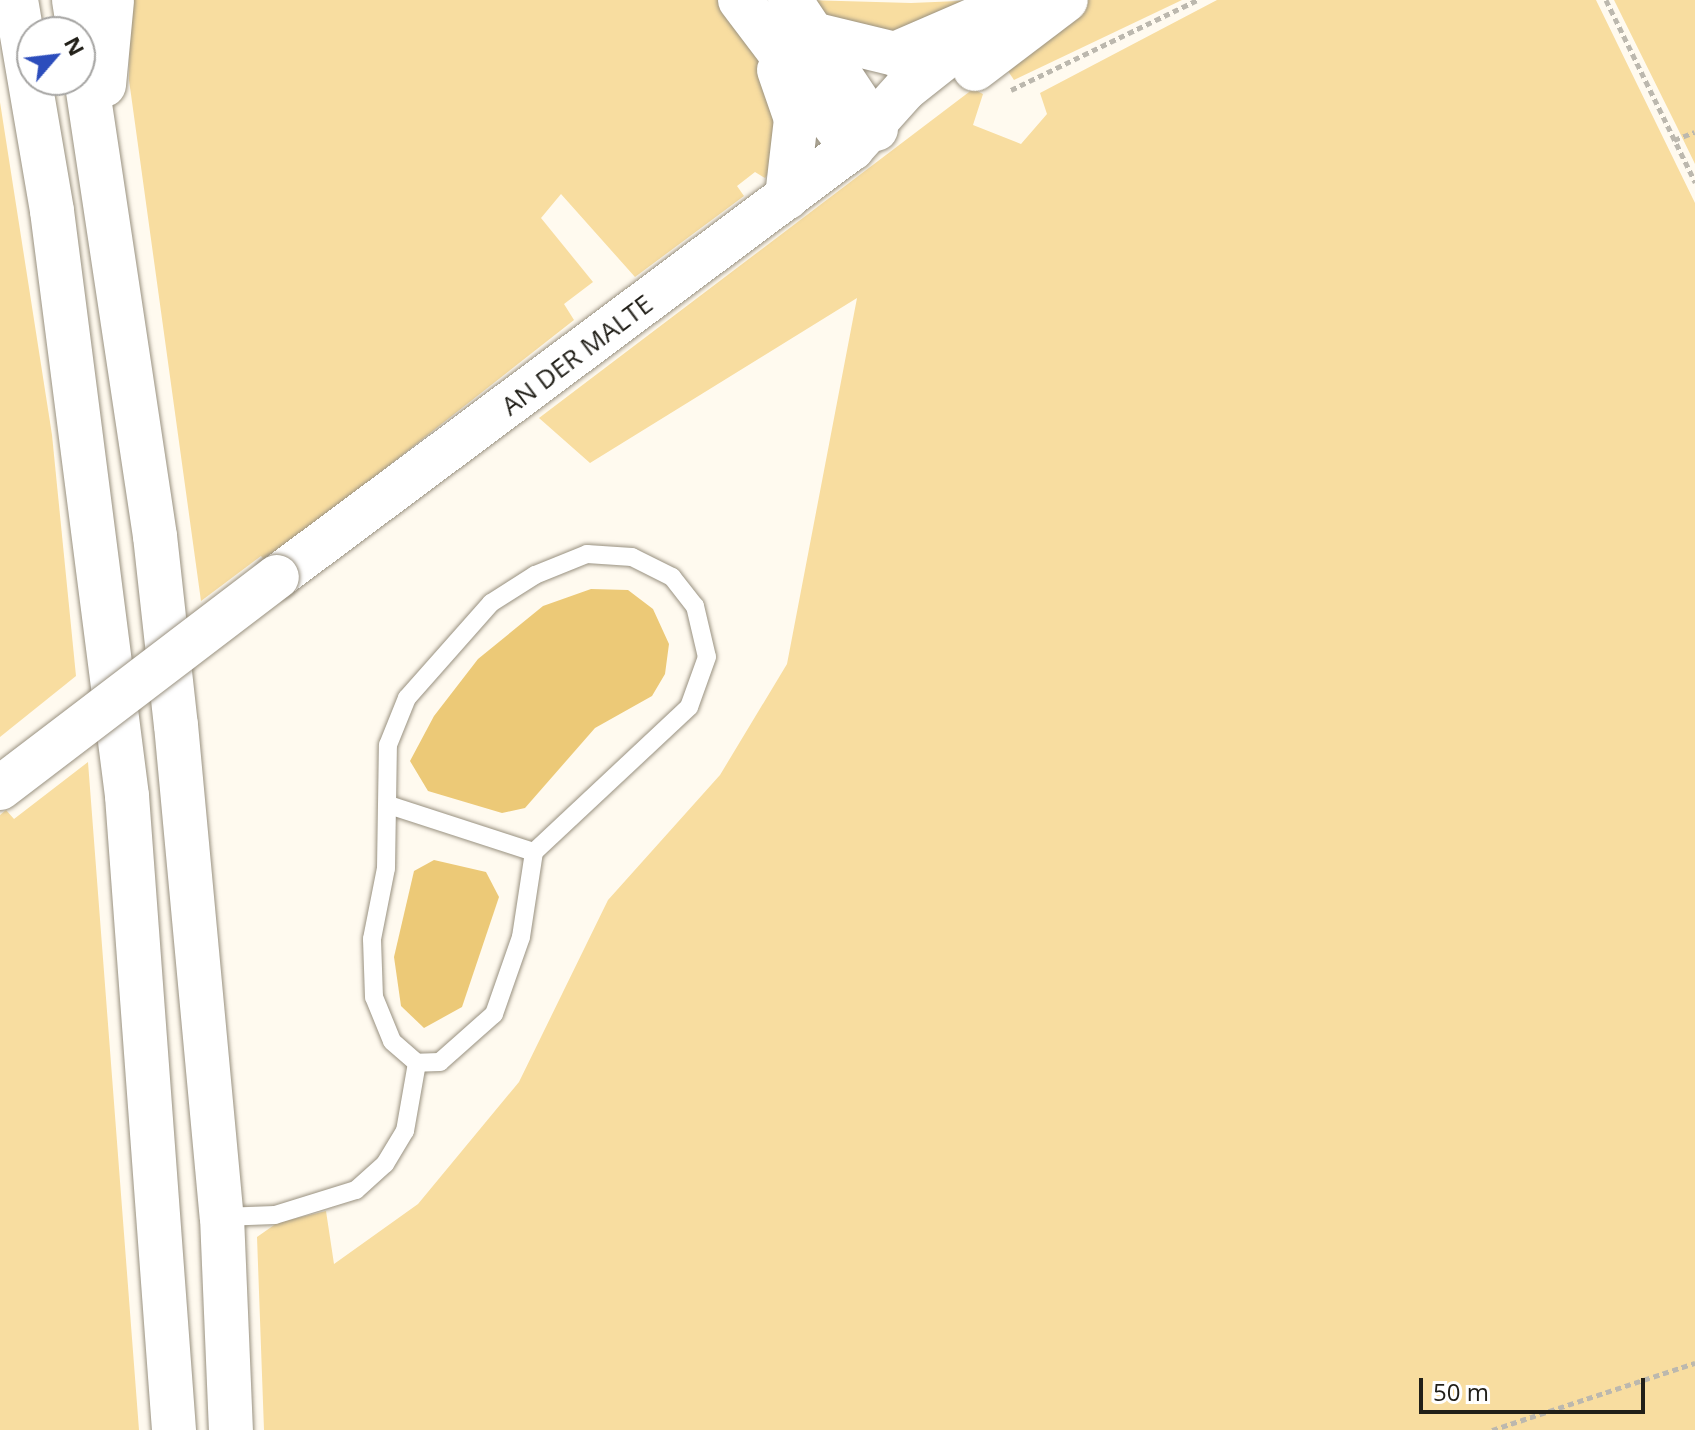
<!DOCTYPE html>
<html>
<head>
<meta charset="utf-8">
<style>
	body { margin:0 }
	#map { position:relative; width:1695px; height:1430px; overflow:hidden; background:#fffaef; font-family:"Open Sans",sans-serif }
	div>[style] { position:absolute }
	.green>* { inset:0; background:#f8dda0 }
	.water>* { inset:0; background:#ecc977 }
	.path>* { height:5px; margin-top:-2.5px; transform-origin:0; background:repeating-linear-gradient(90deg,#bcb8ae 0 6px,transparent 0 10px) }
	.roads { filter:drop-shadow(0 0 2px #999180) drop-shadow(0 0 2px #999180) }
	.lane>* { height:18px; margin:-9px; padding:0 9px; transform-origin:9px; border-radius:9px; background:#fff }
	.secondary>* { height:44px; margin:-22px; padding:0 22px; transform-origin:22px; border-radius:22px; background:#fff }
	.highway>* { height:44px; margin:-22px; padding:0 22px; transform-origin:22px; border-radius:22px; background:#fff }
	.bridges { filter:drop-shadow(0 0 2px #999180) drop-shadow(0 0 2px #999180) }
	.secondary-bridge>* { height:44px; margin:-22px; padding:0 22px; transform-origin:22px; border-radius:22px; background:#fff }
	span { translate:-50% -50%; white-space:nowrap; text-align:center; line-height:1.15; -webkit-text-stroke:6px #fff; paint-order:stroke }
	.street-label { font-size:26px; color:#211f18 }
	.north { position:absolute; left:16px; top:16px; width:80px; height:80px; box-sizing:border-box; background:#fff; border:2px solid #a6a5a3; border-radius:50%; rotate:62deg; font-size:22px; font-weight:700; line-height:32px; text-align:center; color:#211f18 }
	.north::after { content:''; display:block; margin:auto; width:28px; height:36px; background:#2c4dbc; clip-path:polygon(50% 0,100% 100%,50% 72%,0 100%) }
	.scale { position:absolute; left:1419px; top:1378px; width:226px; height:36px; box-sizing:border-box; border:4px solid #211f18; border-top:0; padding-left:10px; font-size:24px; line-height:28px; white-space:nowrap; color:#211f18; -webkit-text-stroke:6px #fff; paint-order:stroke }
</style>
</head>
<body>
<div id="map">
	<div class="green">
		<i style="clip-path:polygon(130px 0,720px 0,765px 69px,781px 155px,765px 178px,755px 172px,737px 186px,744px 196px,635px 277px,561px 194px,541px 218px,593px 282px,564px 304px,574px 320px,266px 562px,261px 556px,201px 601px,129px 80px)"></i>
		<i style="clip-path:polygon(806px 0,911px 3px,983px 0,914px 39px,825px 21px)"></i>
		<i style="clip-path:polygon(1080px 0,1182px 0,1014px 80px,1006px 68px)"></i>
		<i style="clip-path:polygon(1217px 0,1596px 0,1695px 203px,1695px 1430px,264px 1430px,257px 1237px,277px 1223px,326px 1211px,334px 1264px,418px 1204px,519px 1082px,608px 900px,720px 775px,787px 664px,857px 298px,590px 463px,539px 418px,973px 89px,983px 94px,973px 125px,1021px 144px,1047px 114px,1040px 93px)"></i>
		<i style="clip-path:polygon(1614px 0,1695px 0,1695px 164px,1677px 127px)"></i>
		<i style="clip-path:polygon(0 102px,52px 435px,76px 676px,0 737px)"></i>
		<i style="clip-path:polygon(88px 762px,139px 1430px,0 1430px,0 815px,6px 810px,14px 819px)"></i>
	</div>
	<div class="water">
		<i style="clip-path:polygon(591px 589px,628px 590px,653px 609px,669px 644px,665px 674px,652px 696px,595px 728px,525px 808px,502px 813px,428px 791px,410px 761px,434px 716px,478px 659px,543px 606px)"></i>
		<i style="clip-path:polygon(434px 860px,486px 872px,499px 897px,462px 1007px,424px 1028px,401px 1006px,394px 957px,414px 871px)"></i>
	</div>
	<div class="path">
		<i style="left:1606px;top:0;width:203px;rotate:63.9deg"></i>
		<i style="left:1011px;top:90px;width:207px;rotate:-25.8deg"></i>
		<i style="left:1674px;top:140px;width:22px;rotate:-21deg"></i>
		<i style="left:1492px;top:1430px;width:214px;rotate:-18.3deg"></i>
	</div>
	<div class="roads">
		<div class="lane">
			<i style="left:389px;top:805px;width:152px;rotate:18deg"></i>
			<i style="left:222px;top:1217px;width:53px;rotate:-2.2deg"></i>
			<i style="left:275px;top:1215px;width:85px;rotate:-17.2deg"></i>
			<i style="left:356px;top:1190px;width:39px;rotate:-42deg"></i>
			<i style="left:385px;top:1164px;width:39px;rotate:-59deg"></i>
			<i style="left:405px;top:1131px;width:69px;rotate:-80deg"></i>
			<i style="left:417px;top:1063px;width:33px;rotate:-139deg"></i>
			<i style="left:392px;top:1041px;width:48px;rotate:-112.2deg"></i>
			<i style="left:374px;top:997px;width:58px;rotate:-92deg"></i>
			<i style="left:372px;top:939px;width:72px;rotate:-78.8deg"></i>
			<i style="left:386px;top:868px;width:123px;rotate:-89.1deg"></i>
			<i style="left:388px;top:745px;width:51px;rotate:-68deg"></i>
			<i style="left:407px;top:698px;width:127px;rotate:-48.5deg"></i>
			<i style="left:491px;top:603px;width:52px;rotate:-32.5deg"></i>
			<i style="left:535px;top:575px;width:56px;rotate:-22deg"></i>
			<i style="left:587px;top:554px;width:45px;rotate:3.8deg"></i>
			<i style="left:632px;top:557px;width:45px;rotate:26.6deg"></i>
			<i style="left:672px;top:577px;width:37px;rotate:52deg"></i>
			<i style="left:695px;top:606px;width:52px;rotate:76.8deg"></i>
			<i style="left:707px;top:657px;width:53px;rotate:109.8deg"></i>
			<i style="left:689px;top:707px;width:212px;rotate:136.9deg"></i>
			<i style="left:534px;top:852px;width:86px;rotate:98.7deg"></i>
			<i style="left:521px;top:937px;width:82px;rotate:109.3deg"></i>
			<i style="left:494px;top:1014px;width:72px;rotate:138.4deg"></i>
			<i style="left:440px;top:1062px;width:23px;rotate:178deg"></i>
		</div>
		<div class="secondary">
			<i style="left:975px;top:69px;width:114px;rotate:-37.2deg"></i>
			<i style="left:277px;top:577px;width:717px;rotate:-36.73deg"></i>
			<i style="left:852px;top:148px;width:79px;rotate:-48.1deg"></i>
			<i style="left:905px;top:89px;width:116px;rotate:-38.4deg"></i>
		</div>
		<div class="highway">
			<i style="left:16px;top:0;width:214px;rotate:80.3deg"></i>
			<i style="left:52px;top:211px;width:590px;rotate:82.69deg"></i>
			<i style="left:127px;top:796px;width:636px;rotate:85.76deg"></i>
			<i style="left:74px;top:0;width:32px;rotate:81deg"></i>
			<i style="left:740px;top:0;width:186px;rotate:52.9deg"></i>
			<i style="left:790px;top:0;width:155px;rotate:56.3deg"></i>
			<i style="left:813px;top:34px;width:84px;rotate:13.7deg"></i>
			<i style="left:895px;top:54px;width:131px;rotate:-23.4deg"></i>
			<i style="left:80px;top:38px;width:504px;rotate:81.44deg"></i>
			<i style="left:155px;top:536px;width:190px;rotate:83.7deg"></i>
			<i style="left:176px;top:725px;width:494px;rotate:84.7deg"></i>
			<i style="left:222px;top:1217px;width:213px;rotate:87.6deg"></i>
			<i style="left:779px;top:70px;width:52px;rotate:70.9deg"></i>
			<i style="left:796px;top:119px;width:79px;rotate:96.6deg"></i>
			<i style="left:104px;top:85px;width:85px;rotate:-84.6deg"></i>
		</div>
	</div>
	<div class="bridges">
		<div class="secondary-bridge">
			<i style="left:0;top:788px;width:348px;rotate:-37.3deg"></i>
		</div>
	</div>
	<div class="street-label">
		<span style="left:577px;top:355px;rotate:-37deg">AN DER MALTE</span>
	</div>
	<div class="north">N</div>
	<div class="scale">50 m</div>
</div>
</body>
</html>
